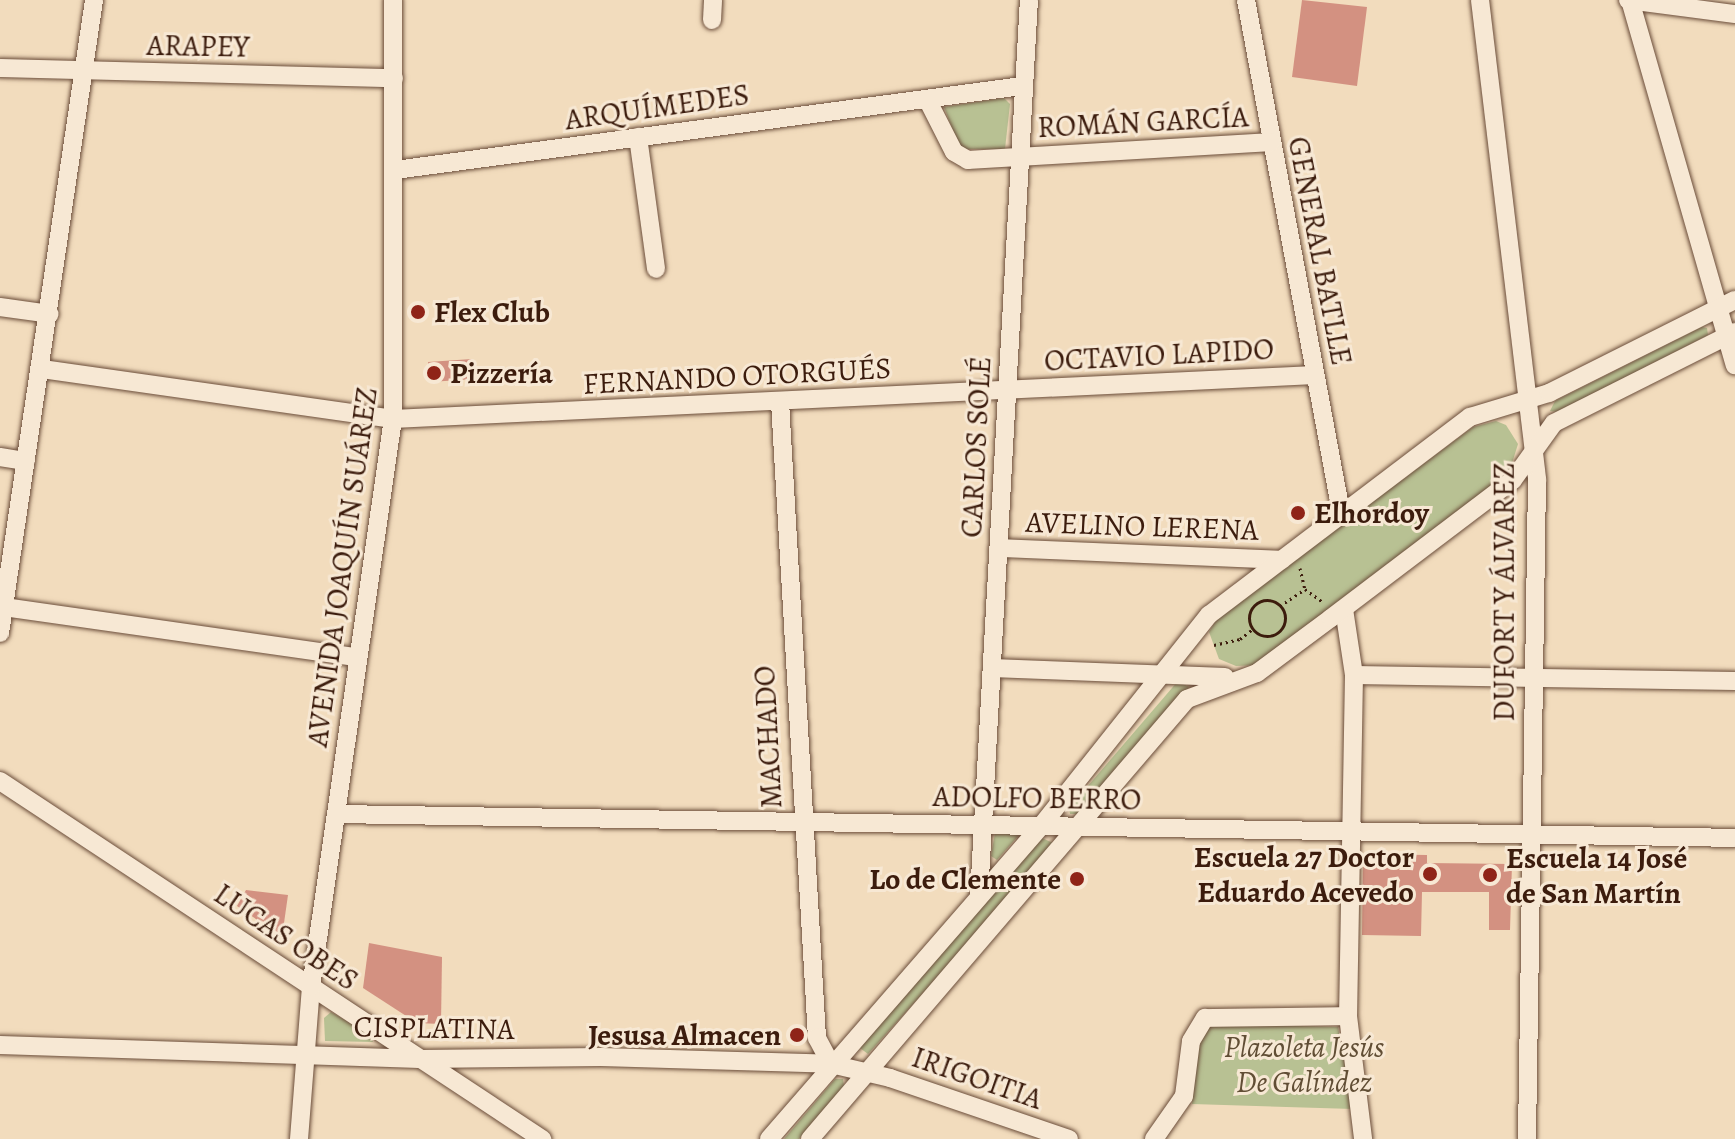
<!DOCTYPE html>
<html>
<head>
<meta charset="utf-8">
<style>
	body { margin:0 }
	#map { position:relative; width:1735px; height:1139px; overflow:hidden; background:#f2dcbd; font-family:Alegreya,serif }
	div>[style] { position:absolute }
	.green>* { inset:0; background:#b8c193 }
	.building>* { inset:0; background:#d39181 }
	.path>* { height:3px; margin-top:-1.5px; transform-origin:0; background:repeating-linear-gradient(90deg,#3c1c0d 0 2px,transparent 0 6px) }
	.path>.ring { margin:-1.5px; padding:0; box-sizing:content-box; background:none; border:3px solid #3c1c0d; border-radius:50% }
	.roads { filter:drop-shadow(0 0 2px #6a4c39) drop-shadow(0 0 2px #6a4c39) }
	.minor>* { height:18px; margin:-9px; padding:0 9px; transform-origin:9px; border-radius:9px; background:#f7e8d4 }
	.dots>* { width:22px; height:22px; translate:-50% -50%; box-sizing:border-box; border:4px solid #f7e8d4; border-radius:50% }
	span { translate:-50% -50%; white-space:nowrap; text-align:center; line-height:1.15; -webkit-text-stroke:6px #f7e8d4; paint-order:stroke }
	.street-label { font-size:30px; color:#3c1c0d }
	.poi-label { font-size:30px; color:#3c1c0d; font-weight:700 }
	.left { translate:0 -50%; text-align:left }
	.right { translate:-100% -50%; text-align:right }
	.park-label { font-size:30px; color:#614e35; font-style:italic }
</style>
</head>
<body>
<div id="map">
	<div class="green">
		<i style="clip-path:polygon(1004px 98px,1010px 104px,1005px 149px,960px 149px,944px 107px)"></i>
		<i style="clip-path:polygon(1702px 327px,1707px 328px,1708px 335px,1558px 412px,1550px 411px,1555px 401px)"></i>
		<i style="clip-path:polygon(1496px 421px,1506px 425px,1518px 444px,1509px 473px,1258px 665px,1236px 666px,1219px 659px,1209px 632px,1218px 617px,1473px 427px)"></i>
		<i style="clip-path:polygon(1178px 681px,1189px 687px,1079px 814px,1070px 814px,1069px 808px)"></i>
		<i style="clip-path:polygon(995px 833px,1020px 834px,997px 860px,991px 856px)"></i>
		<i style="clip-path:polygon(1042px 838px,1053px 843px,1006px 901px,868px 1054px,860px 1048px)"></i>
		<i style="clip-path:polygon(331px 1012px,371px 1035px,373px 1042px,325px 1041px,324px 1018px)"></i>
		<i style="clip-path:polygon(1214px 1024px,1338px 1027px,1353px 1109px,1192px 1104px,1198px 1044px,1202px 1032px)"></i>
		<i style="clip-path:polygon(835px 1079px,843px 1079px,844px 1086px,799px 1139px,784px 1139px)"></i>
	</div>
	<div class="building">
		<i style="clip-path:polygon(1302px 0,1367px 7px,1357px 86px,1292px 77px)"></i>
		<i style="clip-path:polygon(472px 359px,474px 379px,430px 382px,428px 362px)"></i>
		<i style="clip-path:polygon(1363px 854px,1427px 855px,1427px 863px,1512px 864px,1510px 930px,1489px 930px,1489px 892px,1422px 892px,1421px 936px,1362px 935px)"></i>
		<i style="clip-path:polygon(246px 890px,288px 895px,282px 937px,237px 906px)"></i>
		<i style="clip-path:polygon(369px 943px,442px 957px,441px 1024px,417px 1023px,363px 988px)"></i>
	</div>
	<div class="path">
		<i style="left:1300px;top:568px;width:22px;rotate:77deg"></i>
		<i style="left:1305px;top:589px;width:22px;rotate:36deg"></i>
		<i class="ring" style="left:1249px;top:600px;width:33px;height:33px"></i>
		<i style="left:1280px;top:606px;width:30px;rotate:-34deg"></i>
		<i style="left:1214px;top:645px;width:27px;rotate:-13deg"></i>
		<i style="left:1240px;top:639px;width:16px;rotate:-38deg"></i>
	</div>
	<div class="roads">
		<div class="minor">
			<i style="left:1246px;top:0;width:521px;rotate:79.49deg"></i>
			<i style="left:1480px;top:0;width:483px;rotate:83.2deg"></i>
			<i style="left:1537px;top:480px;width:659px;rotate:90.87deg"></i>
			<i style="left:1628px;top:0;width:108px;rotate:7.5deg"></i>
			<i style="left:1630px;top:0;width:380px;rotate:74deg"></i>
			<i style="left:712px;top:20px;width:20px;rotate:-87deg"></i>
			<i style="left:0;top:68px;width:394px;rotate:1.5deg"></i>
			<i style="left:927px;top:99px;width:59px;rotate:63deg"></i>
			<i style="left:954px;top:152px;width:16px;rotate:30deg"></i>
			<i style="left:968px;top:160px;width:304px;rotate:-3.4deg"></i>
			<i style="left:638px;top:137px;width:133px;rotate:82.2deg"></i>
			<i style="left:395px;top:170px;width:633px;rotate:-7.63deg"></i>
			<i style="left:0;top:307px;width:50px;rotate:8deg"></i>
			<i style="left:42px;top:369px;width:355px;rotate:8.1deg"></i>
			<i style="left:393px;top:419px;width:923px;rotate:-2.73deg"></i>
			<i style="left:780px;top:402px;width:637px;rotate:86.67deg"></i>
			<i style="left:817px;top:1038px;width:30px;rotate:62deg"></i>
			<i style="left:0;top:457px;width:26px;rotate:9deg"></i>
			<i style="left:1000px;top:548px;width:282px;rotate:2.4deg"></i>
			<i style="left:4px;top:607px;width:357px;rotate:8.1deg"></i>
			<i style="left:1344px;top:609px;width:67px;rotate:81.4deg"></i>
			<i style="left:1354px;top:675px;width:341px;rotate:91deg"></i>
			<i style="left:1348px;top:1016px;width:124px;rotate:83deg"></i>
			<i style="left:0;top:633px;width:640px;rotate:-81.55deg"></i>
			<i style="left:992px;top:668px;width:233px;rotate:2.2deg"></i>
			<i style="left:1354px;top:675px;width:381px;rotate:0.9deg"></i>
			<i style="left:0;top:781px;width:650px;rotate:33.45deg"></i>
			<i style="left:337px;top:814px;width:1398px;rotate:0.98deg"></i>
			<i style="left:979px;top:896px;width:897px;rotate:-86.81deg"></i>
			<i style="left:0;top:1045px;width:420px;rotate:1.9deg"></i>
			<i style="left:420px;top:1059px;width:181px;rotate:-0.6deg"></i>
			<i style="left:601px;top:1057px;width:230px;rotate:1.7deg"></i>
			<i style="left:831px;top:1064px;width:61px;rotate:13.3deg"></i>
			<i style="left:890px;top:1078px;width:189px;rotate:18.8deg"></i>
			<i style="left:299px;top:1139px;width:152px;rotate:-85.5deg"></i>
			<i style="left:311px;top:987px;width:574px;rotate:-81.79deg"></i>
			<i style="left:393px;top:419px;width:419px;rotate:-90deg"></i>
			<i style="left:769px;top:1139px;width:415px;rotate:-49deg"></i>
			<i style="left:1041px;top:826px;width:270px;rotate:-51.5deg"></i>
			<i style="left:1209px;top:615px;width:328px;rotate:-37.2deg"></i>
			<i style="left:1470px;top:417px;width:83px;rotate:-16.9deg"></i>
			<i style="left:1549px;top:393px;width:208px;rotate:-26.6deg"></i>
			<i style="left:810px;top:1139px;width:579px;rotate:-49.41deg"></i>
			<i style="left:1187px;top:699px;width:75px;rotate:-20.4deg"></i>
			<i style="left:1257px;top:673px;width:92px;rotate:-36.6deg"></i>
			<i style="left:1331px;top:618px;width:228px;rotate:-37.2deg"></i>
			<i style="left:1513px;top:480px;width:70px;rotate:-54.3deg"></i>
			<i style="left:1554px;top:423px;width:203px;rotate:-26.7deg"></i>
			<i style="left:1154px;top:1139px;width:52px;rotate:-55.1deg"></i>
			<i style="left:1184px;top:1096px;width:55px;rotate:-82.7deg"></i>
			<i style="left:1191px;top:1041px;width:27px;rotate:-59deg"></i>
			<i style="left:1205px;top:1018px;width:143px;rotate:-0.8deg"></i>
		</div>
	</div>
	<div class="dots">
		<i style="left:418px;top:312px;background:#8f2418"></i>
		<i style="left:434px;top:373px;background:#8f2418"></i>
		<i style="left:1298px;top:513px;background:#8f2418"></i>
		<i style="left:1430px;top:874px;background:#8f2418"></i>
		<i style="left:1490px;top:875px;background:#8f2418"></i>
		<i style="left:1077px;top:879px;background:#8f2418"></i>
		<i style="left:797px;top:1035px;background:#8f2418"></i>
	</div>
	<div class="street-label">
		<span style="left:198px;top:46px;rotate:1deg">ARAPEY</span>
		<span style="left:657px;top:107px;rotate:-8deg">ARQUÍMEDES</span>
		<span style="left:1143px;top:122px;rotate:-3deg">ROMÁN GARCÍA</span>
		<span style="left:1320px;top:251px;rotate:79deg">GENERAL BATLLE</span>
		<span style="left:1159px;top:355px;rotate:-3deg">OCTAVIO LAPIDO</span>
		<span style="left:737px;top:376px;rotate:-3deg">FERNANDO OTORGUÉS</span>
		<span style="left:976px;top:447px;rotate:-87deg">CARLOS SOLÉ</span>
		<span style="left:1142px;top:526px;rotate:2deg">AVELINO LERENA</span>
		<span style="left:342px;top:567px;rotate:-82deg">AVENIDA JOAQUÍN SUÁREZ</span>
		<span style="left:1504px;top:592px;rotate:-90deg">DUFORT Y ÁLVAREZ</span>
		<span style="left:768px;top:737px;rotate:-93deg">MACHADO</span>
		<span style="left:1037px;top:798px;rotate:1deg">ADOLFO BERRO</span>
		<span style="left:286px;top:937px;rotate:34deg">LUCAS OBES</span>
		<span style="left:434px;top:1028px;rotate:1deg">CISPLATINA</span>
		<span style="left:977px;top:1078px;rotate:19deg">IRIGOITIA</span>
	</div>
	<div class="poi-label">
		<span class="left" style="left:434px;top:312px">Flex Club</span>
		<span class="left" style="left:450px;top:373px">Pizzería</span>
		<span class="left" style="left:1314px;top:513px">Elhordoy</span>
		<span class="right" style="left:1414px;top:874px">Escuela 27 Doctor<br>Eduardo Acevedo</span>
		<span class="left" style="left:1506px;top:875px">Escuela 14 José<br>de San Martín</span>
		<span class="right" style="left:1061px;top:879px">Lo de Clemente</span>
		<span class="right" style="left:781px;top:1035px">Jesusa Almacen</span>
	</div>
	<div class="park-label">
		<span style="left:1304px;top:1064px">Plazoleta Jesús<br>De Galíndez</span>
	</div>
</div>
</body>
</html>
